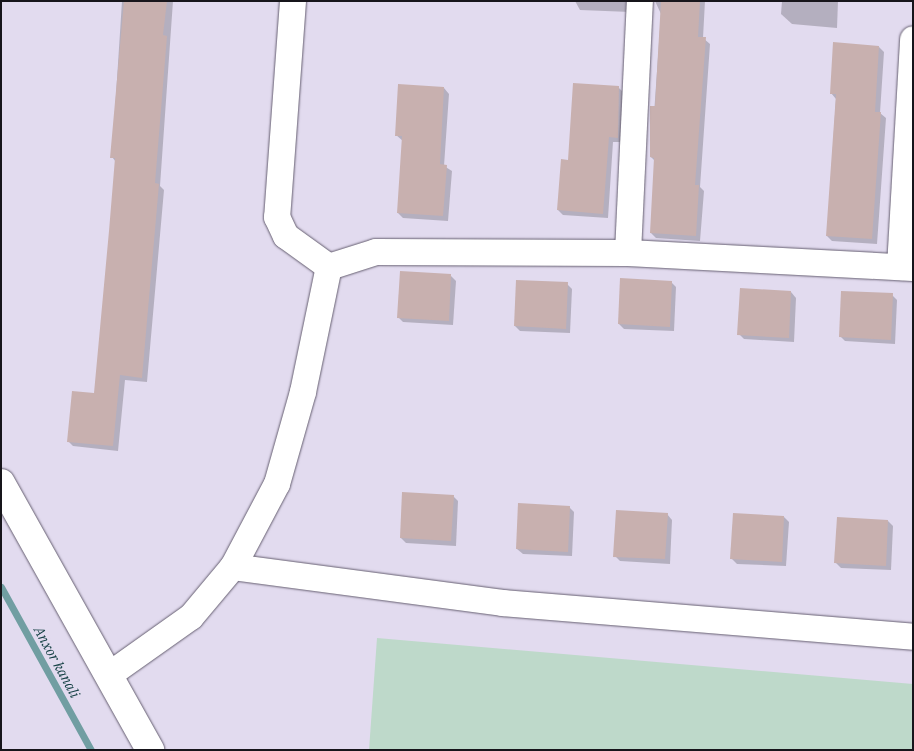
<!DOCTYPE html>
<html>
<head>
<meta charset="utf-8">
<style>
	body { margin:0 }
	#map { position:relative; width:914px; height:751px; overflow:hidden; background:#e2dbef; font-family:"IBM Plex Serif",serif }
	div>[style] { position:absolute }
	.green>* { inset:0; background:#bed9ca }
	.shadow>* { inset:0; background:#0003 }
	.stream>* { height:7px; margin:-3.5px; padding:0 3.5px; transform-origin:3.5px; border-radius:3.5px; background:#719ea2 }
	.building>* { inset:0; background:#c8b0af }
	.roads { filter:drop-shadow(0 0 1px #665f71) drop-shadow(0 0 1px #665f71) }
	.street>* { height:26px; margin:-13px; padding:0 13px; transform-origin:13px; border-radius:13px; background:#fff }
	.secondary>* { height:28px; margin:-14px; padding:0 14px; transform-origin:14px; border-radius:14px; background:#fff }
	span { translate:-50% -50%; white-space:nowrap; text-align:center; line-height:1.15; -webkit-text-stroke:5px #e2dbef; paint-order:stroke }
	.water-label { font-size:14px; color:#164145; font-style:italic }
	.frame { position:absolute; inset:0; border:2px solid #17151b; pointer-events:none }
</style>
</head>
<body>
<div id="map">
	<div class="green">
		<i style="clip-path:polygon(377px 638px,913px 684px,913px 750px,369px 750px)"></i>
	</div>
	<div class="shadow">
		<i style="clip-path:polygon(122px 1px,173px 1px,160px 186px,164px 190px,147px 382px,125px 380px,118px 451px,73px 446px,68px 441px,96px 394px,116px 162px,112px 157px)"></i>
		<i style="clip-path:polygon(575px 1px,632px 1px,630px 12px,580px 10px)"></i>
		<i style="clip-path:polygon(655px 1px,705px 1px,703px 38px,710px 44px,700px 187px,704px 191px,700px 241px,656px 238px,651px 233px,655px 161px,651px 157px,661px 14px)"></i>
		<i style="clip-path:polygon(782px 1px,838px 1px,837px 28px,792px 24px,781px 14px)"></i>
		<i style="clip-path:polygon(879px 47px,884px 52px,880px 113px,886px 118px,877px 244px,832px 241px,827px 236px,836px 99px,831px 93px)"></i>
		<i style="clip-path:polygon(618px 87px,624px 93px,623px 142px,613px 142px,608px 218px,563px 215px,558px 210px,569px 161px)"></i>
		<i style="clip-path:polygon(444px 88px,449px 94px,444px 166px,452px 171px,448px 221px,403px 218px,398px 213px,403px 141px,396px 135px)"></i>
		<i style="clip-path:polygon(451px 276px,456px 281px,453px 325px,403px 322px,398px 317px)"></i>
		<i style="clip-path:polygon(671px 282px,676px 287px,674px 331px,624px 329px,619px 324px)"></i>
		<i style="clip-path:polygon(567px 284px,572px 289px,570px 333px,520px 331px,515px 326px)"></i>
		<i style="clip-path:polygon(791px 292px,796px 298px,794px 342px,744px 339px,739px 334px)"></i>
		<i style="clip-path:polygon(892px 295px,897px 300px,895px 344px,845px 341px,840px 336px)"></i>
		<i style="clip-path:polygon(453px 496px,458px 501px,456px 546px,406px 543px,401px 538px)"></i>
		<i style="clip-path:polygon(569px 507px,574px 512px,572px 556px,523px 554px,517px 549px)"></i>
		<i style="clip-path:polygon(667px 514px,672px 520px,670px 564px,620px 561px,615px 556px)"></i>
		<i style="clip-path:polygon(784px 517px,789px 522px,786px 566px,737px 564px,732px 559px)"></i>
		<i style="clip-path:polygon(888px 521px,893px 526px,891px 570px,841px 568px,836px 563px)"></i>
	</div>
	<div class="stream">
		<i style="left:1px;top:587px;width:186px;rotate:61.1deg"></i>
	</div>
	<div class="building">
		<i style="clip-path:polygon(124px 1px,167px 1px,163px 35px,167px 36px,155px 183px,159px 184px,142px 378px,120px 375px,113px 446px,67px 442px,72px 391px,94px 393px,109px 231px,115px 158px,110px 158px)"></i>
		<i style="clip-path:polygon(661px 1px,700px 1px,698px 37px,706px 37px,695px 185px,699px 185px,696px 236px,650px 233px,654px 158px,650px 157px,650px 106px,655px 106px)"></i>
		<i style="clip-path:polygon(833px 42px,879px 46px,875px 112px,881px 112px,872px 239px,826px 236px,836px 94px,830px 94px)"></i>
		<i style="clip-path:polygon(573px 83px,619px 86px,618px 138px,609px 137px,603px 214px,557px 210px,561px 159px,568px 160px)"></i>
		<i style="clip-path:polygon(398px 84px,444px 87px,440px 164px,447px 165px,443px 216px,397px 213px,402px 136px,395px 136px)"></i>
		<i style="clip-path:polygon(400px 271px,451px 274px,449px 321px,397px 318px)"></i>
		<i style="clip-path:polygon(620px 278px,672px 281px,670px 327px,618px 324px)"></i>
		<i style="clip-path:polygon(516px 280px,568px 282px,566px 329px,514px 326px)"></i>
		<i style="clip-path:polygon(740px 288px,791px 291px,789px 338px,737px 335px)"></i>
		<i style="clip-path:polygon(841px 291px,893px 293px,891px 340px,839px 337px)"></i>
		<i style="clip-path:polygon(402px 492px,454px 495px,451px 541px,400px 538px)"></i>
		<i style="clip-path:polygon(518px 503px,570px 506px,568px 552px,516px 549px)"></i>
		<i style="clip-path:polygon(616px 510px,668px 513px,665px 559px,613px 557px)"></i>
		<i style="clip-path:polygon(733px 513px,784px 516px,782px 562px,730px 559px)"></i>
		<i style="clip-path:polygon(837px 517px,888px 520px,886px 566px,834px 563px)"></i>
	</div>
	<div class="roads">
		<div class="street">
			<i style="left:293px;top:1px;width:217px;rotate:94.2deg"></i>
			<i style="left:277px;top:217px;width:21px;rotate:65deg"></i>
			<i style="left:286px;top:236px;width:53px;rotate:35.8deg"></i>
			<i style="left:329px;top:267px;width:49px;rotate:-17.7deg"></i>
			<i style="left:376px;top:252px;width:252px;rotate:0.2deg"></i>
			<i style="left:628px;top:253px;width:285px;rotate:3deg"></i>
			<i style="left:628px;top:253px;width:252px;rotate:-87.3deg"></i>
			<i style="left:900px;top:267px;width:228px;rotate:-86.7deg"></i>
			<i style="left:233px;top:567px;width:272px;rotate:7.6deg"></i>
			<i style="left:503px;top:603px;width:411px;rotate:4.7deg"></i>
			<i style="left:109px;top:675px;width:100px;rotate:-35.3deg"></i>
			<i style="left:191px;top:617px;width:65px;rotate:-50deg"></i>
			<i style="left:233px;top:567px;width:94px;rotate:-62.1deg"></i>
			<i style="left:277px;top:484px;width:96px;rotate:-74.2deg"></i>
			<i style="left:303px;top:392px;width:128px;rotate:-78.3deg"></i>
		</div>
		<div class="secondary">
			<i style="left:1px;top:483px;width:306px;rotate:60.8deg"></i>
		</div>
	</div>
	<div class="water-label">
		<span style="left:57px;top:662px;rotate:61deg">Anxor kanali</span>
	</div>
	<div class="frame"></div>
</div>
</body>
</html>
